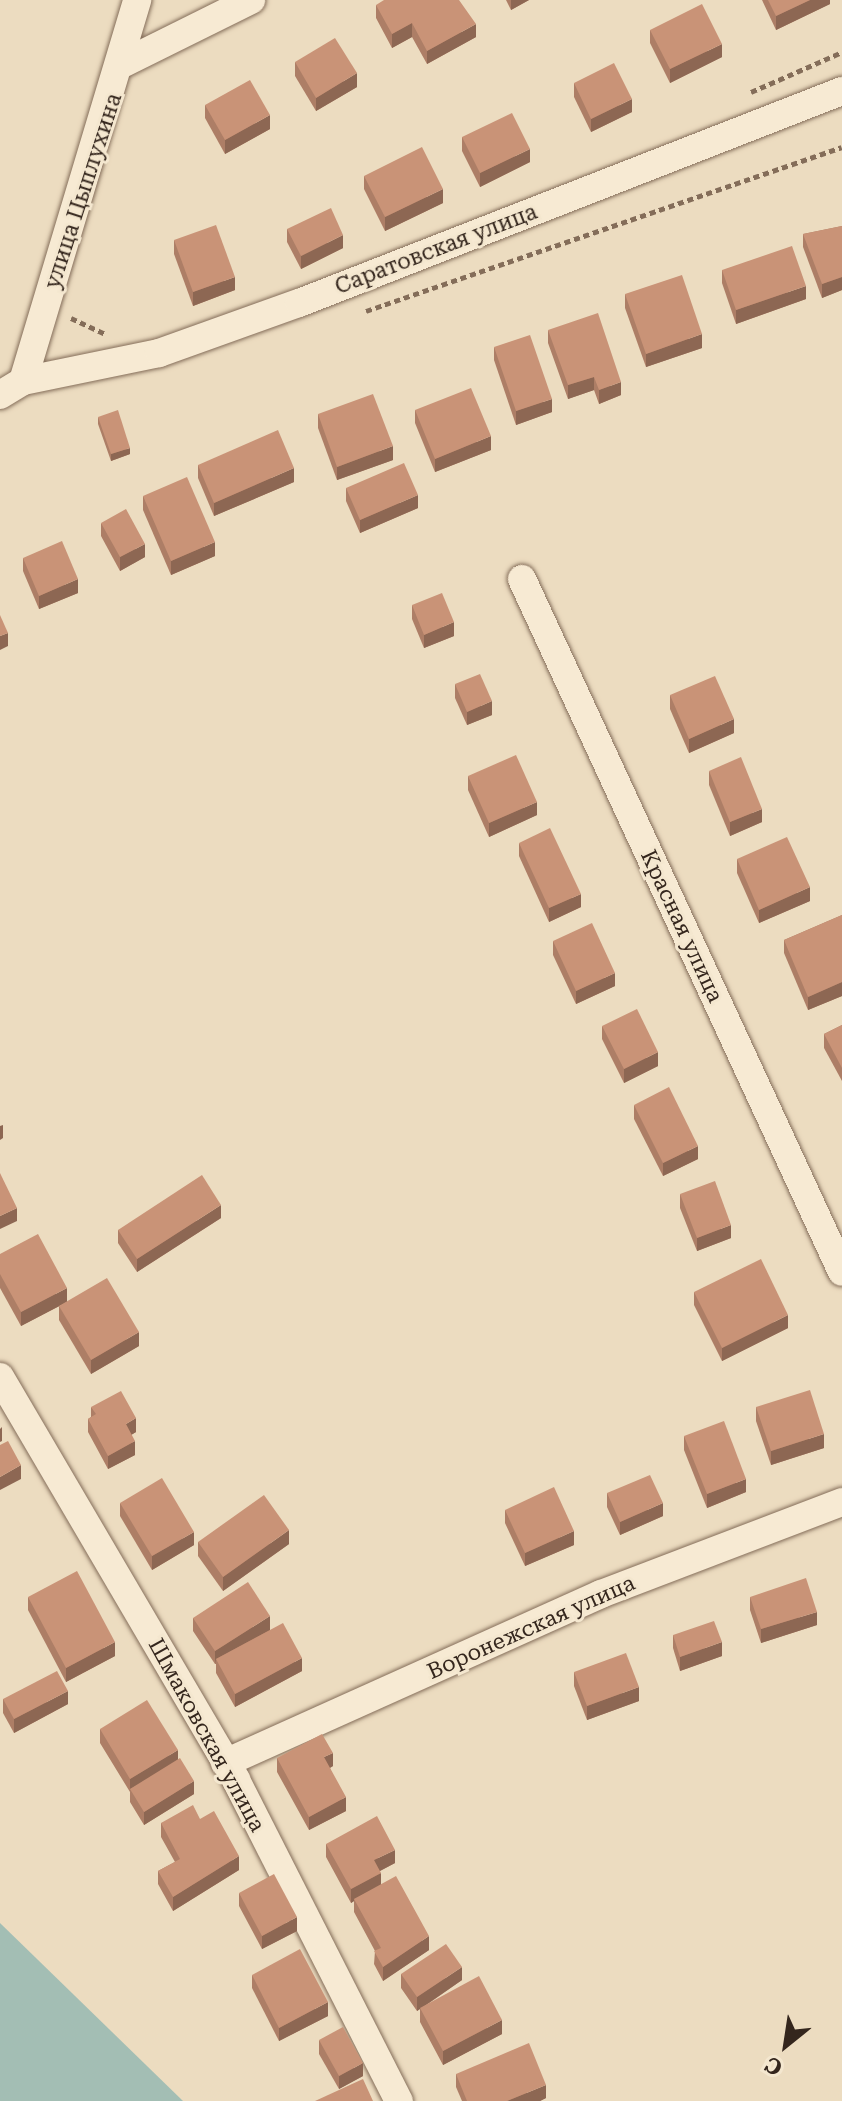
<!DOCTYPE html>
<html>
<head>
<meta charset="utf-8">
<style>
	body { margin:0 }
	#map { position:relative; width:842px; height:2101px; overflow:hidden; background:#ecdcc0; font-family:"Roboto Serif",serif }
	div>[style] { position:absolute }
	.water>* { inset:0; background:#a3beb4 }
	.path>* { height:5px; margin-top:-2.5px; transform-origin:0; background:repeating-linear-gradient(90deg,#846d59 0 6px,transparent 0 10px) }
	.roads { filter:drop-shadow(0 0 2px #846d59) drop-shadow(0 0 2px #846d59) }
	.street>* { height:28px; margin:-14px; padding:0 14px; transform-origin:14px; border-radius:14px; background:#f7ead3 }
	.wall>* { inset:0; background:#ad7e66 }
	.shaded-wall>* { inset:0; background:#8d6753 }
	.building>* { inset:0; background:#c99377 }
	span { translate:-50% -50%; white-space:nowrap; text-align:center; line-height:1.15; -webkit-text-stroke:6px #f4e7cf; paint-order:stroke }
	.street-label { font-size:22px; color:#34261d }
	.north { position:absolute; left:746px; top:2005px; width:80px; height:80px; -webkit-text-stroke:6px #f4e7cf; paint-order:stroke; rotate:210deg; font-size:22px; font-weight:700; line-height:32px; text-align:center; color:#34261d }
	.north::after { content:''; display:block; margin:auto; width:28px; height:36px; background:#34261d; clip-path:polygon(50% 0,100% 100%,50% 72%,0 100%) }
</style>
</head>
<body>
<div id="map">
	<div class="water">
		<i style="clip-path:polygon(0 1923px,183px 2101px,0 2101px)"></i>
	</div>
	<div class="path">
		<i style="left:751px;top:92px;width:99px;rotate:-23.7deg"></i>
		<i style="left:366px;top:311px;width:503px;rotate:-19.01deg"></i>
		<i style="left:71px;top:318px;width:38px;rotate:25deg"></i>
	</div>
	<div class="roads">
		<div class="street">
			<i style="left:124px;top:63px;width:142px;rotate:-26.4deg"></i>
			<i style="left:23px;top:381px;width:398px;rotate:-73.3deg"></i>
			<i style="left:0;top:395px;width:27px;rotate:-31deg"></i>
			<i style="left:23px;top:381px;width:139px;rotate:-11.6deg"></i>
			<i style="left:159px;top:353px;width:149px;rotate:-19.7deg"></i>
			<i style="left:299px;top:303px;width:583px;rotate:-21.33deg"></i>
			<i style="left:522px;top:579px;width:763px;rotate:65.21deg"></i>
			<i style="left:0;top:1377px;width:467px;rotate:59.6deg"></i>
			<i style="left:236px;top:1780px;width:360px;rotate:63.1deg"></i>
			<i style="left:225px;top:1763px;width:412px;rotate:-24.2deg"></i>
			<i style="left:601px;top:1594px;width:258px;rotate:-20.9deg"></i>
		</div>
	</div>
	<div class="wall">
		<i style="clip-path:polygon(506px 0,529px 0,511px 10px)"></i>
		<i style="clip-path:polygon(762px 0,830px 0,830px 4px,776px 30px)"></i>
		<i style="clip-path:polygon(376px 5px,476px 37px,427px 64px,412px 37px,392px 48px,376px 18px)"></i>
		<i style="clip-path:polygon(650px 30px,722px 57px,670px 83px,650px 43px)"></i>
		<i style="clip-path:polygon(295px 62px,357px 87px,316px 111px,295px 76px)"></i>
		<i style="clip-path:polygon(574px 83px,632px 112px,591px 132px,574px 97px)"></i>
		<i style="clip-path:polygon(205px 105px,270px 129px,225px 154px,205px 118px)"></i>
		<i style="clip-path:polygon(462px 137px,530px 162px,480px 187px,462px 151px)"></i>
		<i style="clip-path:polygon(364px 176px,443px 203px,385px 231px,364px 189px)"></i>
		<i style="clip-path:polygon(842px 226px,842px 290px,822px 298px,803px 247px,803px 234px)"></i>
		<i style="clip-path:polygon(287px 229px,343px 248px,301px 269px,287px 242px)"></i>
		<i style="clip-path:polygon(174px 240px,235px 290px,193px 306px,174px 254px)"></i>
		<i style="clip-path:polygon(722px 270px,806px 299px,736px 324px,722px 283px)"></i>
		<i style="clip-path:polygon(625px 294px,702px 348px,646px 367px,625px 308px)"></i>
		<i style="clip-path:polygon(548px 330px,621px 395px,599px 404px,594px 390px,568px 399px,548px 343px)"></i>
		<i style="clip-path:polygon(494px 347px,552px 412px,516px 425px,494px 360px)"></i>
		<i style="clip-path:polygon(415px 410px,491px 450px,435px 472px,415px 423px)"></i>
		<i style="clip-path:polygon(318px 414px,393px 460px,337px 480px,318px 428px)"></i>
		<i style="clip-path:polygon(98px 417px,130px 454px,111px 461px,98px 424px)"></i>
		<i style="clip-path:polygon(198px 465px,294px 482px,214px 516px,198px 478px)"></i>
		<i style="clip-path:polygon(346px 488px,418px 508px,360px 533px,346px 501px)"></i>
		<i style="clip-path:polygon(143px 496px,215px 556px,171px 575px,143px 510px)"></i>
		<i style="clip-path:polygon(101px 523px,145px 557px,120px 571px,101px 536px)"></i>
		<i style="clip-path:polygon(23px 558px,78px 593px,39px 609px,23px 571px)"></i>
		<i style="clip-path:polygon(412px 605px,454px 636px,424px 648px,412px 619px)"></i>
		<i style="clip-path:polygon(455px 684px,492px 715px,467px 725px,455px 698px)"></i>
		<i style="clip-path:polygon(670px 695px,734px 733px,689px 753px,670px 709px)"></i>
		<i style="clip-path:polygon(709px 771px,762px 822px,730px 836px,709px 785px)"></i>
		<i style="clip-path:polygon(468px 776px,537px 815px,489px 837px,468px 790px)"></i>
		<i style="clip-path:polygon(519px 843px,581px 907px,549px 922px,519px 856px)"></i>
		<i style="clip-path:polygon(737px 859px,810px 901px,759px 923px,737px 873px)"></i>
		<i style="clip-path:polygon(842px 915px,842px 996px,808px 1010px,784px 953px,784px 940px)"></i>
		<i style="clip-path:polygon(553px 941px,615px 986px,576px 1004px,553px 955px)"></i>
		<i style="clip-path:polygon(842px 1025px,842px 1081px,824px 1048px,824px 1034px)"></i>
		<i style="clip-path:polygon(602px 1026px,658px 1066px,624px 1083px,602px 1039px)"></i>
		<i style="clip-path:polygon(634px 1105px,698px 1159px,663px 1176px,634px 1119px)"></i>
		<i style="clip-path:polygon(680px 1194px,731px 1238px,697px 1251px,680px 1208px)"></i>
		<i style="clip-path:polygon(221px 1218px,137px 1272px,118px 1243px,118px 1230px)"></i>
		<i style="clip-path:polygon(0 1254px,67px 1302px,21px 1326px,0 1288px)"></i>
		<i style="clip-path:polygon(694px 1292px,788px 1328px,722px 1361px,694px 1305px)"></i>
		<i style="clip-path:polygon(59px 1306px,139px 1346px,91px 1374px,59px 1320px)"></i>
		<i style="clip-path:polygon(91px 1407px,136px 1432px,131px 1435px,135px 1455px,108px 1469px,88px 1432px,88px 1419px,91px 1417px)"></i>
		<i style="clip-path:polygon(756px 1407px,824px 1448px,771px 1465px,756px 1421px)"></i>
		<i style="clip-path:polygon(684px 1436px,746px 1492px,707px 1508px,684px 1450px)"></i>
		<i style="clip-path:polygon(607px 1493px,663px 1516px,620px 1535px,607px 1507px)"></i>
		<i style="clip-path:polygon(120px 1503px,194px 1545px,152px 1570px,120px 1516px)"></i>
		<i style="clip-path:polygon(505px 1510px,574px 1545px,525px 1566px,505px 1523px)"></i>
		<i style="clip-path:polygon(198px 1542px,289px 1544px,223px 1591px,198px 1556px)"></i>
		<i style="clip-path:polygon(28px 1597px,115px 1656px,66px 1682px,28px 1610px)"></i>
		<i style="clip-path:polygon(750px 1597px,817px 1625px,761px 1643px,750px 1610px)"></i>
		<i style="clip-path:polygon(193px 1618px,270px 1630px,302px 1671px,235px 1707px,216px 1673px,216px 1664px,215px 1664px,193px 1631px)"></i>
		<i style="clip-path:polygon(673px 1635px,722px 1656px,680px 1671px,673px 1648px)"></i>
		<i style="clip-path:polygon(574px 1672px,639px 1701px,587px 1720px,574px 1686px)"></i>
		<i style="clip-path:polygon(3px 1699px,68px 1704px,14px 1733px,3px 1713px)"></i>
		<i style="clip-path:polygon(100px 1729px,178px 1759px,194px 1794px,144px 1825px,130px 1802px,130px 1792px,100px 1743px)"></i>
		<i style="clip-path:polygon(277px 1758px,333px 1766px,330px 1768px,346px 1811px,309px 1830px,277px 1772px)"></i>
		<i style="clip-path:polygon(200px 1819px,239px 1870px,173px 1911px,158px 1884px,158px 1871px,175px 1862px,161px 1837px,161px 1823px)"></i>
		<i style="clip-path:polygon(326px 1844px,395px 1863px,380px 1871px,381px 1884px,429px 1950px,383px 1981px,374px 1964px,375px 1951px,354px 1912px,354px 1901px,351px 1903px,326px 1857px)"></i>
		<i style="clip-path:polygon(239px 1893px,297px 1931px,262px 1949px,239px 1906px)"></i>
		<i style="clip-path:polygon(401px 1974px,462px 1980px,425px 2006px,502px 2034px,443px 2065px,420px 2022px,420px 2009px,417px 2011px,401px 1988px)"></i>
		<i style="clip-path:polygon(252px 1975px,328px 2016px,279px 2041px,252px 1988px)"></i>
		<i style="clip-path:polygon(319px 2040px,363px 2076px,339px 2089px,319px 2054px)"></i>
		<i style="clip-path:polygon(456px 2074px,546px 2098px,540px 2101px,462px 2101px,456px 2087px)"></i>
	</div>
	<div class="shaded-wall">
		<i style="clip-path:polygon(511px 0,529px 0,511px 10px)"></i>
		<i style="clip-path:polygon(810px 0,830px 0,830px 4px,776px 30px,776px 16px)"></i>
		<i style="clip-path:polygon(412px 23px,412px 37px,392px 48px,392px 34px)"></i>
		<i style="clip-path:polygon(476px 24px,476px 37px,427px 64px,427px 51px)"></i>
		<i style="clip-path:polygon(722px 44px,722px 57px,670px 83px,670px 69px)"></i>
		<i style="clip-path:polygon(357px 73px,357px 87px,316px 111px,316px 98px)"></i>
		<i style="clip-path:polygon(632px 99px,632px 112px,591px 132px,591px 119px)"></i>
		<i style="clip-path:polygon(270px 115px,270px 129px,225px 154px,225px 140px)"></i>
		<i style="clip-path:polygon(530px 149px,530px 162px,480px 187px,480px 173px)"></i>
		<i style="clip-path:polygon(443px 189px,443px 203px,385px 231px,385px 217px)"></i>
		<i style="clip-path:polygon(343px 235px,343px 248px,301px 269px,301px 256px)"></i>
		<i style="clip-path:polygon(235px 277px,235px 290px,193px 306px,193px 292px)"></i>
		<i style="clip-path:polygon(842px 277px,842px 290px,822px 298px,822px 284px)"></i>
		<i style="clip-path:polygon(806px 286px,806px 299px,736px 324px,736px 310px)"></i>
		<i style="clip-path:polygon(702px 334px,702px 348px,646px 367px,646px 354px)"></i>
		<i style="clip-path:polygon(594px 377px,594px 390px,568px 399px,568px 385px)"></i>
		<i style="clip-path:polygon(621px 382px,621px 395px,599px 404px,599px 390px)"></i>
		<i style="clip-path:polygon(552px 399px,552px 412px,516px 425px,516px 411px)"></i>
		<i style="clip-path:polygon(491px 436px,491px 450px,435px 472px,435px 459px)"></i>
		<i style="clip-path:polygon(393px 446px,393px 460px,337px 480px,337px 467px)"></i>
		<i style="clip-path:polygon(130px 448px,130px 454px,111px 461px,111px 454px)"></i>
		<i style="clip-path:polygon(294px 468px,294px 482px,214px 516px,214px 503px)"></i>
		<i style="clip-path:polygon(418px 495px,418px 508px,360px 533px,360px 520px)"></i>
		<i style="clip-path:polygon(215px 542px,215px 556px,171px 575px,171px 561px)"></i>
		<i style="clip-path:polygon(145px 544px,145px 557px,120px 571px,120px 557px)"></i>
		<i style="clip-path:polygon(78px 579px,78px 593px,39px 609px,39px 596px)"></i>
		<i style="clip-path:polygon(454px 622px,454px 636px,424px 648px,424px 635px)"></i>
		<i style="clip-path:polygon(8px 633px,8px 646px,0 650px,0 636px)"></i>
		<i style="clip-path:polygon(492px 701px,492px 715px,467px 725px,467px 712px)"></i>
		<i style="clip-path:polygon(734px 719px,734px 733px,689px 753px,689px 739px)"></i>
		<i style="clip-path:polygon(537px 802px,537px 815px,489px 837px,489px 823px)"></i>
		<i style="clip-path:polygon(762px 809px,762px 822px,730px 836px,730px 822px)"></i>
		<i style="clip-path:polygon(810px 887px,810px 901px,759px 923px,759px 910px)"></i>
		<i style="clip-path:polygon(581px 894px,581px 907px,549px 922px,549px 908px)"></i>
		<i style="clip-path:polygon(615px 973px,615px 986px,576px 1004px,576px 991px)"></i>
		<i style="clip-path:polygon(842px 982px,842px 996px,808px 1010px,808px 997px)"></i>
		<i style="clip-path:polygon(658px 1052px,658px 1066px,624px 1083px,624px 1069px)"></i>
		<i style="clip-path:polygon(3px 1125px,3px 1138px,0 1140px,0 1126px)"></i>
		<i style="clip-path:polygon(698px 1146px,698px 1159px,663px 1176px,663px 1163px)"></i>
		<i style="clip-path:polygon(221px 1205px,221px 1218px,137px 1272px,137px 1259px)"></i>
		<i style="clip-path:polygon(17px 1208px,17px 1221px,0 1229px,0 1216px)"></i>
		<i style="clip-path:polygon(731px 1225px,731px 1238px,697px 1251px,697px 1238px)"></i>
		<i style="clip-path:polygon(67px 1288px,67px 1302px,21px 1326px,21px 1312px)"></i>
		<i style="clip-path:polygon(788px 1315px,788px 1328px,722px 1361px,722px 1348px)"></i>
		<i style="clip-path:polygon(139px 1332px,139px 1346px,91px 1374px,91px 1360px)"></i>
		<i style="clip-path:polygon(136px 1418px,136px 1432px,126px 1438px,126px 1424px)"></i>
		<i style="clip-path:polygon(2px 1427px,2px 1441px,0 1442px,0 1429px)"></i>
		<i style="clip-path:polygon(824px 1434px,824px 1448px,771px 1465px,771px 1451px)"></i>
		<i style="clip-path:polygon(135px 1441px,135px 1455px,108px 1469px,108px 1456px)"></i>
		<i style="clip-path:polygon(21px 1465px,21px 1479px,0 1490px,0 1477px)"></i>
		<i style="clip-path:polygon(746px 1479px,746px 1492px,707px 1508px,707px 1494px)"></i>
		<i style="clip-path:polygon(663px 1503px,663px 1516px,620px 1535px,620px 1522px)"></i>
		<i style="clip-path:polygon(289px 1530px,289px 1544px,223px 1591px,223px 1577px)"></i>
		<i style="clip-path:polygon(574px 1531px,574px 1545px,525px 1566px,525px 1553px)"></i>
		<i style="clip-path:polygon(194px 1532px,194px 1545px,152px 1570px,152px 1556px)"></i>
		<i style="clip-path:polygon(817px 1612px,817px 1625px,761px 1643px,761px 1629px)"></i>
		<i style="clip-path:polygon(270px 1616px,270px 1630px,216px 1659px,215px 1664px,215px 1651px)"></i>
		<i style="clip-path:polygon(115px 1642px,115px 1656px,66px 1682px,66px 1668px)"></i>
		<i style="clip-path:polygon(722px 1642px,722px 1656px,680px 1671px,680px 1657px)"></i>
		<i style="clip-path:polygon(302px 1658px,302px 1671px,235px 1707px,235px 1694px)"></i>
		<i style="clip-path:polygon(639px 1687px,639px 1701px,587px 1720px,587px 1706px)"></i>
		<i style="clip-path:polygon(68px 1691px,68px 1704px,14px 1733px,14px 1719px)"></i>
		<i style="clip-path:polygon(178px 1750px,178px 1764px,130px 1789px,130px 1779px)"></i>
		<i style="clip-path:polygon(333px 1753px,333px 1766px,324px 1771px,324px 1757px)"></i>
		<i style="clip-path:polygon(194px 1781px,194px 1794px,144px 1825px,144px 1812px)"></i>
		<i style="clip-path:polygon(346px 1797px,346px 1811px,309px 1830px,309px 1817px)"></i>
		<i style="clip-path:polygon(395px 1850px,395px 1863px,374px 1874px,374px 1860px)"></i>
		<i style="clip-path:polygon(239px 1856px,239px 1870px,173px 1911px,173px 1897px)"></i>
		<i style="clip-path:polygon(381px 1873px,381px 1886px,354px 1899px,354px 1901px,351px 1903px,351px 1889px)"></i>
		<i style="clip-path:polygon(297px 1917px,297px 1931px,262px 1949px,262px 1936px)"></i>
		<i style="clip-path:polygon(429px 1936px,429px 1950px,383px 1981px,383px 1967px)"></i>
		<i style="clip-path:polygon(462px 1967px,462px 1980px,417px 2011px,417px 1997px)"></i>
		<i style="clip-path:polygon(328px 2002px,328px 2016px,279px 2041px,279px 2028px)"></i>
		<i style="clip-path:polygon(502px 2020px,502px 2034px,443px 2065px,443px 2051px)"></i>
		<i style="clip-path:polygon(363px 2063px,363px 2076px,339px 2089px,339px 2076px)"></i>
		<i style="clip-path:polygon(546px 2085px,546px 2098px,540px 2101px,507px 2101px)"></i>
	</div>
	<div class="building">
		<i style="clip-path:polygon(384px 0,459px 0,476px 24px,427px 51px,412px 23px,392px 34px,376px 5px)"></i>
		<i style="clip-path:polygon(768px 0,810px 0,776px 16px)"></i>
		<i style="clip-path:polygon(702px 4px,722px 44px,670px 69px,650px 30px)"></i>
		<i style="clip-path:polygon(335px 38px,357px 73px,316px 98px,295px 62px)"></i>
		<i style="clip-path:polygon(614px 63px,632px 99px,591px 119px,574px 83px)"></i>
		<i style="clip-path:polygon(250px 80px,270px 115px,225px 140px,205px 105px)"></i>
		<i style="clip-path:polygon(512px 113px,530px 149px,480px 173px,462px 137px)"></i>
		<i style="clip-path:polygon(422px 147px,443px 189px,385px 217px,364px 176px)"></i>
		<i style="clip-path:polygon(331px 208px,343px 235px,301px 256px,287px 229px)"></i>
		<i style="clip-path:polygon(216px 225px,235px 277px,193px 292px,174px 240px)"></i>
		<i style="clip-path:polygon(842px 226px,842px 277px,822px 284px,803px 234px)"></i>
		<i style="clip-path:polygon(792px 246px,806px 286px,736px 310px,722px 270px)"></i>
		<i style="clip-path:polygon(682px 275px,702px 334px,646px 354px,625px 294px)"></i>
		<i style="clip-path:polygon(598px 313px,621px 382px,599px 390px,594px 377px,568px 385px,548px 330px)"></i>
		<i style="clip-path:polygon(530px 335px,552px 399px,516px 411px,494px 347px)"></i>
		<i style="clip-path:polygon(471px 388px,491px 436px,435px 459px,415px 410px)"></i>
		<i style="clip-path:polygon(373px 394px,393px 446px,337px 467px,318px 414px)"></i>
		<i style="clip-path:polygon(118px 410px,130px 448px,111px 454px,98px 417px)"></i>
		<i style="clip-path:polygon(278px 430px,294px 468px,214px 503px,198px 465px)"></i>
		<i style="clip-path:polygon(404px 463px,418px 495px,360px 520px,346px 488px)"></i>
		<i style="clip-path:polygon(187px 477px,215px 542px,171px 561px,143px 496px)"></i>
		<i style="clip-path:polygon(126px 509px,145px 544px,120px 557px,101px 523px)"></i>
		<i style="clip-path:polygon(62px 541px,78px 579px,39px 596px,23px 558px)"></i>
		<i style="clip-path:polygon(442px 593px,454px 622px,424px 635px,412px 605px)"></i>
		<i style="clip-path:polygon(0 615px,8px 633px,0 636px)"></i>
		<i style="clip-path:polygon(480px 674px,492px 701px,467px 712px,455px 684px)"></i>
		<i style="clip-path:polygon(715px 676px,734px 719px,689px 739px,670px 695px)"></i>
		<i style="clip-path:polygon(516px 755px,537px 802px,489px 823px,468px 776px)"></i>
		<i style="clip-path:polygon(741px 757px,762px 809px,730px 822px,709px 771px)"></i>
		<i style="clip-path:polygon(550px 828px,581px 894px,549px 908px,519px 843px)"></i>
		<i style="clip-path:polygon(787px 837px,810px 887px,759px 910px,737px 859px)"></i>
		<i style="clip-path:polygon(842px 915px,842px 982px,808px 997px,784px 940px)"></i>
		<i style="clip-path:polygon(592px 923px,615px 973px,576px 991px,553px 941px)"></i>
		<i style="clip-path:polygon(637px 1009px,658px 1052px,624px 1069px,602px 1026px)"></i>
		<i style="clip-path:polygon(842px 1025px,842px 1068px,824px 1034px)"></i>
		<i style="clip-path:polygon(669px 1087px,698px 1146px,663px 1163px,634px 1105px)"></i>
		<i style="clip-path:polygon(0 1173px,17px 1208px,0 1216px)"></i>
		<i style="clip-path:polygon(202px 1175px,221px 1205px,137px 1259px,118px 1230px)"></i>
		<i style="clip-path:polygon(715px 1181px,731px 1225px,697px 1238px,680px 1194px)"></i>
		<i style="clip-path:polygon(38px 1234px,67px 1288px,21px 1312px,0 1274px,0 1254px)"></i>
		<i style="clip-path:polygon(761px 1259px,788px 1315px,722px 1348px,694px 1292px)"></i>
		<i style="clip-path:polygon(107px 1278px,139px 1332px,91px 1360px,59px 1306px)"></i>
		<i style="clip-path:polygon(810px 1390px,824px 1434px,771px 1451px,756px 1407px)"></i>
		<i style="clip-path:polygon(121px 1391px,136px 1418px,126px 1424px,135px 1441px,108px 1456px,88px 1419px,96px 1414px,91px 1407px)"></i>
		<i style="clip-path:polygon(724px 1421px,746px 1479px,707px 1494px,684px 1436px)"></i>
		<i style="clip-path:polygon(8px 1441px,21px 1465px,0 1477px,0 1445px)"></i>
		<i style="clip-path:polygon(650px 1475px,663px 1503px,620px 1522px,607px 1493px)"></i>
		<i style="clip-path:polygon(162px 1478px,194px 1532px,152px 1556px,120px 1503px)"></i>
		<i style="clip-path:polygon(554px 1487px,574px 1531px,525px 1553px,505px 1510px)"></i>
		<i style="clip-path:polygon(264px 1495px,289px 1530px,223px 1577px,198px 1542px)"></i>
		<i style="clip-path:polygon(77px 1571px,115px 1642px,66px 1668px,28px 1597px)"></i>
		<i style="clip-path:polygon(806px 1578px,817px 1612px,761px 1629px,750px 1597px)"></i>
		<i style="clip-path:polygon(248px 1582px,270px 1616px,215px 1651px,193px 1618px)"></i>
		<i style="clip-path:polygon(714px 1621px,722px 1642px,680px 1657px,673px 1635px)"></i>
		<i style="clip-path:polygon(283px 1623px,302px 1658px,235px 1694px,216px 1659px)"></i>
		<i style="clip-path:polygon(626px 1653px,639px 1687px,587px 1706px,574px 1672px)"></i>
		<i style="clip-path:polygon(57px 1671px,68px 1691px,14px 1719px,3px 1699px)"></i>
		<i style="clip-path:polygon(147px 1700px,178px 1750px,130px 1779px,100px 1729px)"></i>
		<i style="clip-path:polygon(322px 1734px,333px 1753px,324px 1757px,346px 1797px,309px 1817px,277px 1758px)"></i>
		<i style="clip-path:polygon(180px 1758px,194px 1781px,144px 1812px,130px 1789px)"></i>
		<i style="clip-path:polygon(193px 1805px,200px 1819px,214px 1811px,239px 1856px,173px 1897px,158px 1871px,180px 1859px,161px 1823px)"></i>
		<i style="clip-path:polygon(377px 1816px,395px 1850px,374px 1860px,381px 1873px,351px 1889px,326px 1844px)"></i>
		<i style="clip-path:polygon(274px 1874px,297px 1917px,262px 1936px,239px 1893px)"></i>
		<i style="clip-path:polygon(396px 1876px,429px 1936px,383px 1967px,374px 1951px,381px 1948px,354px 1899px)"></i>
		<i style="clip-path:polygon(446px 1944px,462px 1967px,417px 1997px,401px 1974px)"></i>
		<i style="clip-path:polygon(300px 1949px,328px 2002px,279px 2028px,252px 1975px)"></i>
		<i style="clip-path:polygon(479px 1976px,502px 2020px,443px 2051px,420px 2008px)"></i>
		<i style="clip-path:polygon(343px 2027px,363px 2063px,339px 2076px,319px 2040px)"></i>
		<i style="clip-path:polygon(529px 2043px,546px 2085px,507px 2101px,467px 2101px,456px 2074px)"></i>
		<i style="clip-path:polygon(363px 2079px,373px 2101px,315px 2101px)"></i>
	</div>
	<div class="street-label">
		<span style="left:83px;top:191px;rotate:-72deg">улица Цыплухина</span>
		<span style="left:436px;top:249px;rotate:-21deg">Саратовская улица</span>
		<span style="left:682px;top:926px;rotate:65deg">Красная улица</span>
		<span style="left:531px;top:1627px;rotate:-24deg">Воронежская улица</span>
		<span style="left:207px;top:1735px;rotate:61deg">Шмаковская улица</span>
	</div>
	<div class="north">С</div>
</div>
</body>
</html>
